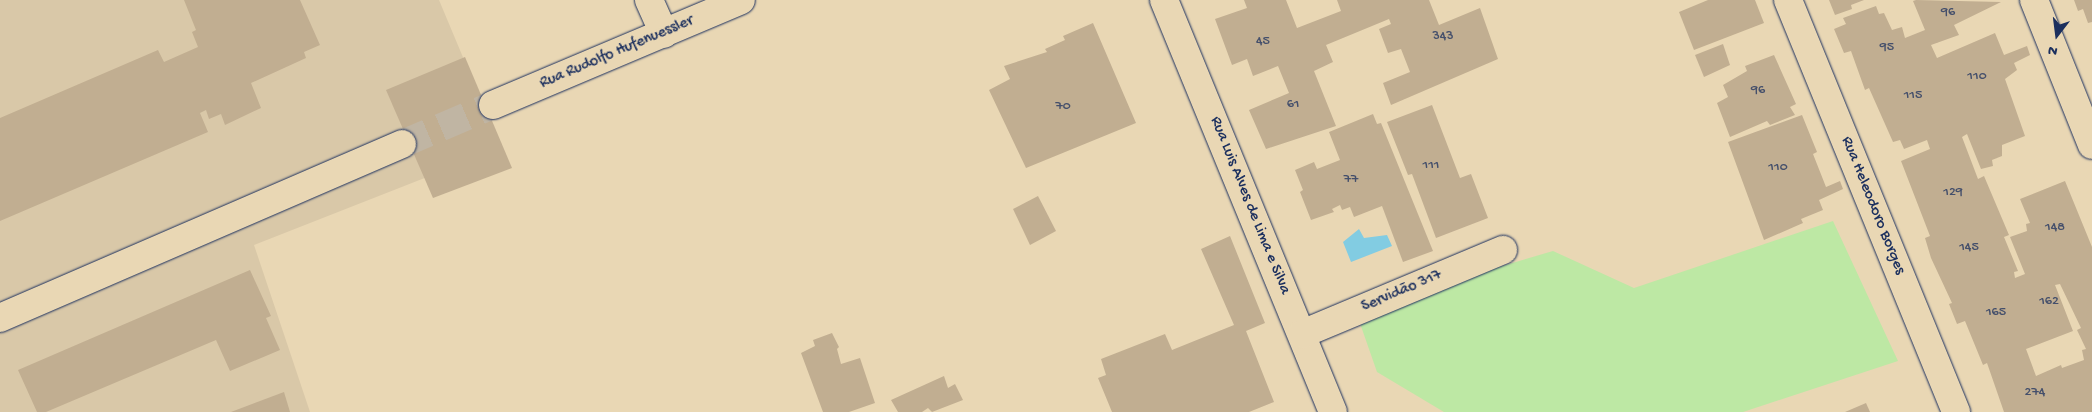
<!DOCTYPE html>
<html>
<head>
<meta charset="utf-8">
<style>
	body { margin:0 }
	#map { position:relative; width:2092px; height:412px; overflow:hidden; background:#e9d7b4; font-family:"Gochi Hand",sans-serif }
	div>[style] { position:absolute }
	.built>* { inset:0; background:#d9c8a8 }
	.green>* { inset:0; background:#bde8a4 }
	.water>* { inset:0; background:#82cce2 }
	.building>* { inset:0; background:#c1ae91 }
	.minor-tunnel>* { height:28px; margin-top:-14px; transform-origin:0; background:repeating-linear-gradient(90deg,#c0b5a3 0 28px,transparent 0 42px) }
	.roads { filter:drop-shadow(0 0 1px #1b2f5e) drop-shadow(0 0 1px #1b2f5e) }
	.minor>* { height:28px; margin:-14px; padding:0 14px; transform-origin:14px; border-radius:14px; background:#e9d7b4 }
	span { translate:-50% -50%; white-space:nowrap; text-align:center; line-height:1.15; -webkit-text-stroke:4px #e9d7b4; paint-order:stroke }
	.number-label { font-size:14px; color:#444f6b }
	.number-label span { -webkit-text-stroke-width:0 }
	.street-label { font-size:16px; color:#1b2f5e }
	.north { position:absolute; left:2032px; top:10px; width:50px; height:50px; -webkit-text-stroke:4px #e9d7b4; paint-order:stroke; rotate:195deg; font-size:14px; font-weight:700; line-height:20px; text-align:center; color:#1b2f5e }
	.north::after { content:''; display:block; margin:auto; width:18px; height:22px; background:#1b2f5e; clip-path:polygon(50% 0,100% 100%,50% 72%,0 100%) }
</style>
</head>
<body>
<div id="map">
	<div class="built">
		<i style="clip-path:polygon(0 0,439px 0,501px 148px,254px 245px,310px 412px,0 412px)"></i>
	</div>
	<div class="green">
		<i style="clip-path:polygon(1833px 221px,1898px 361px,1743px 412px,1444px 412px,1377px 372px,1355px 309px,1553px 251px,1634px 288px)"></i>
	</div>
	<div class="water">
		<i style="clip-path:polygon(1359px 229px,1364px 238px,1387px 235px,1392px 246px,1351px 262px,1343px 242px)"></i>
	</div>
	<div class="building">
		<i style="clip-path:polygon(184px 0,300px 0,320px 45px,304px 52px,306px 58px,251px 83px,261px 108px,225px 125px,221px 114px,209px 119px,206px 110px,200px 113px,208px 132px,0 221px,0 118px,158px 50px,164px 62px,198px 47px,192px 32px,196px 30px)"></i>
		<i style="clip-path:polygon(1244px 0,1286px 0,1297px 28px,1341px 11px,1337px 0,1429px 0,1439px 25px,1480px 8px,1498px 59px,1391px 105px,1383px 83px,1410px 72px,1401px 49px,1388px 53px,1379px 29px,1391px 24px,1389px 19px,1326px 45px,1333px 62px,1314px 71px,1336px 126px,1266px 149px,1249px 110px,1289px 93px,1278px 66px,1253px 76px,1247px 59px,1232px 65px,1215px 19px,1247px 8px)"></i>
		<i style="clip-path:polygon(1708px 0,1755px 0,1764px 23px,1694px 50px,1679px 12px)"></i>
		<i style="clip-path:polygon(1829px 0,1864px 0,1851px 5px,1852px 9px,1835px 15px)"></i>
		<i style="clip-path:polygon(evenodd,1916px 0,2001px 2px,1954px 25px,1959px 35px,1931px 45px,1937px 58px,1995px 33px,2004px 55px,2027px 46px,2030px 55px,2014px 63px,2017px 70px,2005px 79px,2025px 136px,2002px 145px,2002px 156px,1992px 160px,1993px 166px,1981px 169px,1967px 134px,1962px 137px,1978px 179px,1984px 176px,2009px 235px,2004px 237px,2018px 271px,2014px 272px,2015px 278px,2025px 274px,2010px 237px,2027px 231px,2026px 224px,2030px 223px,2020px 199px,2065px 181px,2092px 247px,2092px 412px,2004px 412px,1987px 363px,1983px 365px,1965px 321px,1957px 324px,1949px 304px,1952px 303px,1931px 258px,1925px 238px,1930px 236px,1901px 161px,1930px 149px,1927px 140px,1904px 149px,1900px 140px,1893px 142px,1869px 88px,1865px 90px,1851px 51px,1844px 53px,1834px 29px,1846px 24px,1843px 18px,1876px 6px,1879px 14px,1884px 13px,1892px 30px,1902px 27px,1905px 38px,1925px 30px,1913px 1px,1916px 0,2060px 284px,2081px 328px,2077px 330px,2086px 349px,2082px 350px,2084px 360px,2062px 368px,2061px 365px,2036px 376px,2026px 349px,2073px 331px,2055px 285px,2060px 284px)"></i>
		<i style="clip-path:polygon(2074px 0,2092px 0,2092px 22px,2088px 23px,2083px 9px,2078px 11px)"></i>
		<i style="clip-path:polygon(1093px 23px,1136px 123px,1026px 168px,989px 90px,1010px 79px,1004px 66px,1047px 52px,1045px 49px,1065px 40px,1063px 36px)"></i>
		<i style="clip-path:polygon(1723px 44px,1730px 65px,1704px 77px,1695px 55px)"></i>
		<i style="clip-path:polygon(1774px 55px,1796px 104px,1790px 107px,1795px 115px,1770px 125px,1767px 121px,1730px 137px,1717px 103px,1728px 97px,1723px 85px,1747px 71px,1745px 66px)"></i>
		<i style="clip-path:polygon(465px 57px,512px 168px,433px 198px,386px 90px)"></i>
		<i style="clip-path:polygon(1432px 105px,1460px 178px,1471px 174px,1488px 218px,1436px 238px,1412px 174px,1408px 175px,1387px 122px)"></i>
		<i style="clip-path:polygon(1373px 114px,1377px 124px,1381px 123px,1433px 251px,1403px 262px,1382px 206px,1354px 217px,1350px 207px,1342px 210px,1340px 205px,1332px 209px,1334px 212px,1311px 220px,1300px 192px,1303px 190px,1295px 170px,1314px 162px,1317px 169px,1340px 160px,1329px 132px)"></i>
		<i style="clip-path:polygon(1802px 115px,1817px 152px,1813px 154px,1826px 187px,1840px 181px,1843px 189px,1819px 200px,1823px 210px,1801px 219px,1803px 223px,1764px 240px,1728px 142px)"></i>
		<i style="clip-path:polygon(1038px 196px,1056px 231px,1030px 245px,1013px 209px)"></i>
		<i style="clip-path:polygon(1230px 236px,1265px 323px,1246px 331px,1274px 402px,1249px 412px,1112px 412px,1098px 378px,1106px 375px,1101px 359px,1165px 334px,1172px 350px,1234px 325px,1201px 249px)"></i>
		<i style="clip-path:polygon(250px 270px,271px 316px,266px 318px,280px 350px,230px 371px,216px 340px,46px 412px,37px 412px,18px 370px)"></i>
		<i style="clip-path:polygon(832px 333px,839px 347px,837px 349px,841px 364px,860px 358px,875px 403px,849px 412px,823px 412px,801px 353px,815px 346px,813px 340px)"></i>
		<i style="clip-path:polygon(944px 376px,948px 388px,955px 384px,963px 400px,932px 412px,928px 408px,922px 412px,898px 412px,891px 400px)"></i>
		<i style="clip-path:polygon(284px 392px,290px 412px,231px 412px)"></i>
		<i style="clip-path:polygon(1866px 403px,1870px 412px,1845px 412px)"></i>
	</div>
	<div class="minor-tunnel">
		<i style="left:402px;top:144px;width:99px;rotate:-23.2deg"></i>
	</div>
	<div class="roads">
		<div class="minor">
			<i style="left:649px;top:0;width:37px;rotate:66deg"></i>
			<i style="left:1164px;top:0;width:445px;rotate:67.7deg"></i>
			<i style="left:1788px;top:0;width:445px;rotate:67.8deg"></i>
			<i style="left:2034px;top:0;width:156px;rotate:68.2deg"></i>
			<i style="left:493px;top:105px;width:269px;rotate:-22.9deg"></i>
			<i style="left:0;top:318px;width:438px;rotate:-23.4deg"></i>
			<i style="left:1302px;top:334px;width:218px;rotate:-22.7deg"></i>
		</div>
	</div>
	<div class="number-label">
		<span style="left:1948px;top:13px">96</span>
		<span style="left:1443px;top:37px">343</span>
		<span style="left:1263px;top:42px">45</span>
		<span style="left:1887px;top:48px">95</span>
		<span style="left:1977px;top:77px">110</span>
		<span style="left:1758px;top:91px">96</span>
		<span style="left:1913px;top:96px">115</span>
		<span style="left:1293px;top:105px">61</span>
		<span style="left:1063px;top:107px">70</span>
		<span style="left:1431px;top:166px">111</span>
		<span style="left:1778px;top:168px">110</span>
		<span style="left:1351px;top:180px">77</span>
		<span style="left:1953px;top:193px">129</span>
		<span style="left:2055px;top:228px">148</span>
		<span style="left:1969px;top:248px">145</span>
		<span style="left:2049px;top:302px">162</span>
		<span style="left:1996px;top:313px">165</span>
		<span style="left:2035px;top:393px">274</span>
	</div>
	<div class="street-label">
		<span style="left:617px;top:53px;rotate:-23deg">Rua Rudolfo Hufenuessler</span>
		<span style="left:1249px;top:206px;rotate:68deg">Rua Luis Alves de Lima e Silva</span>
		<span style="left:1872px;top:206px;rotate:68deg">Rua Heleodoro Borges</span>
		<span style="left:1402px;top:292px;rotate:-23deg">Servidão 317</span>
	</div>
	<div class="north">N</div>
</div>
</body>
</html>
